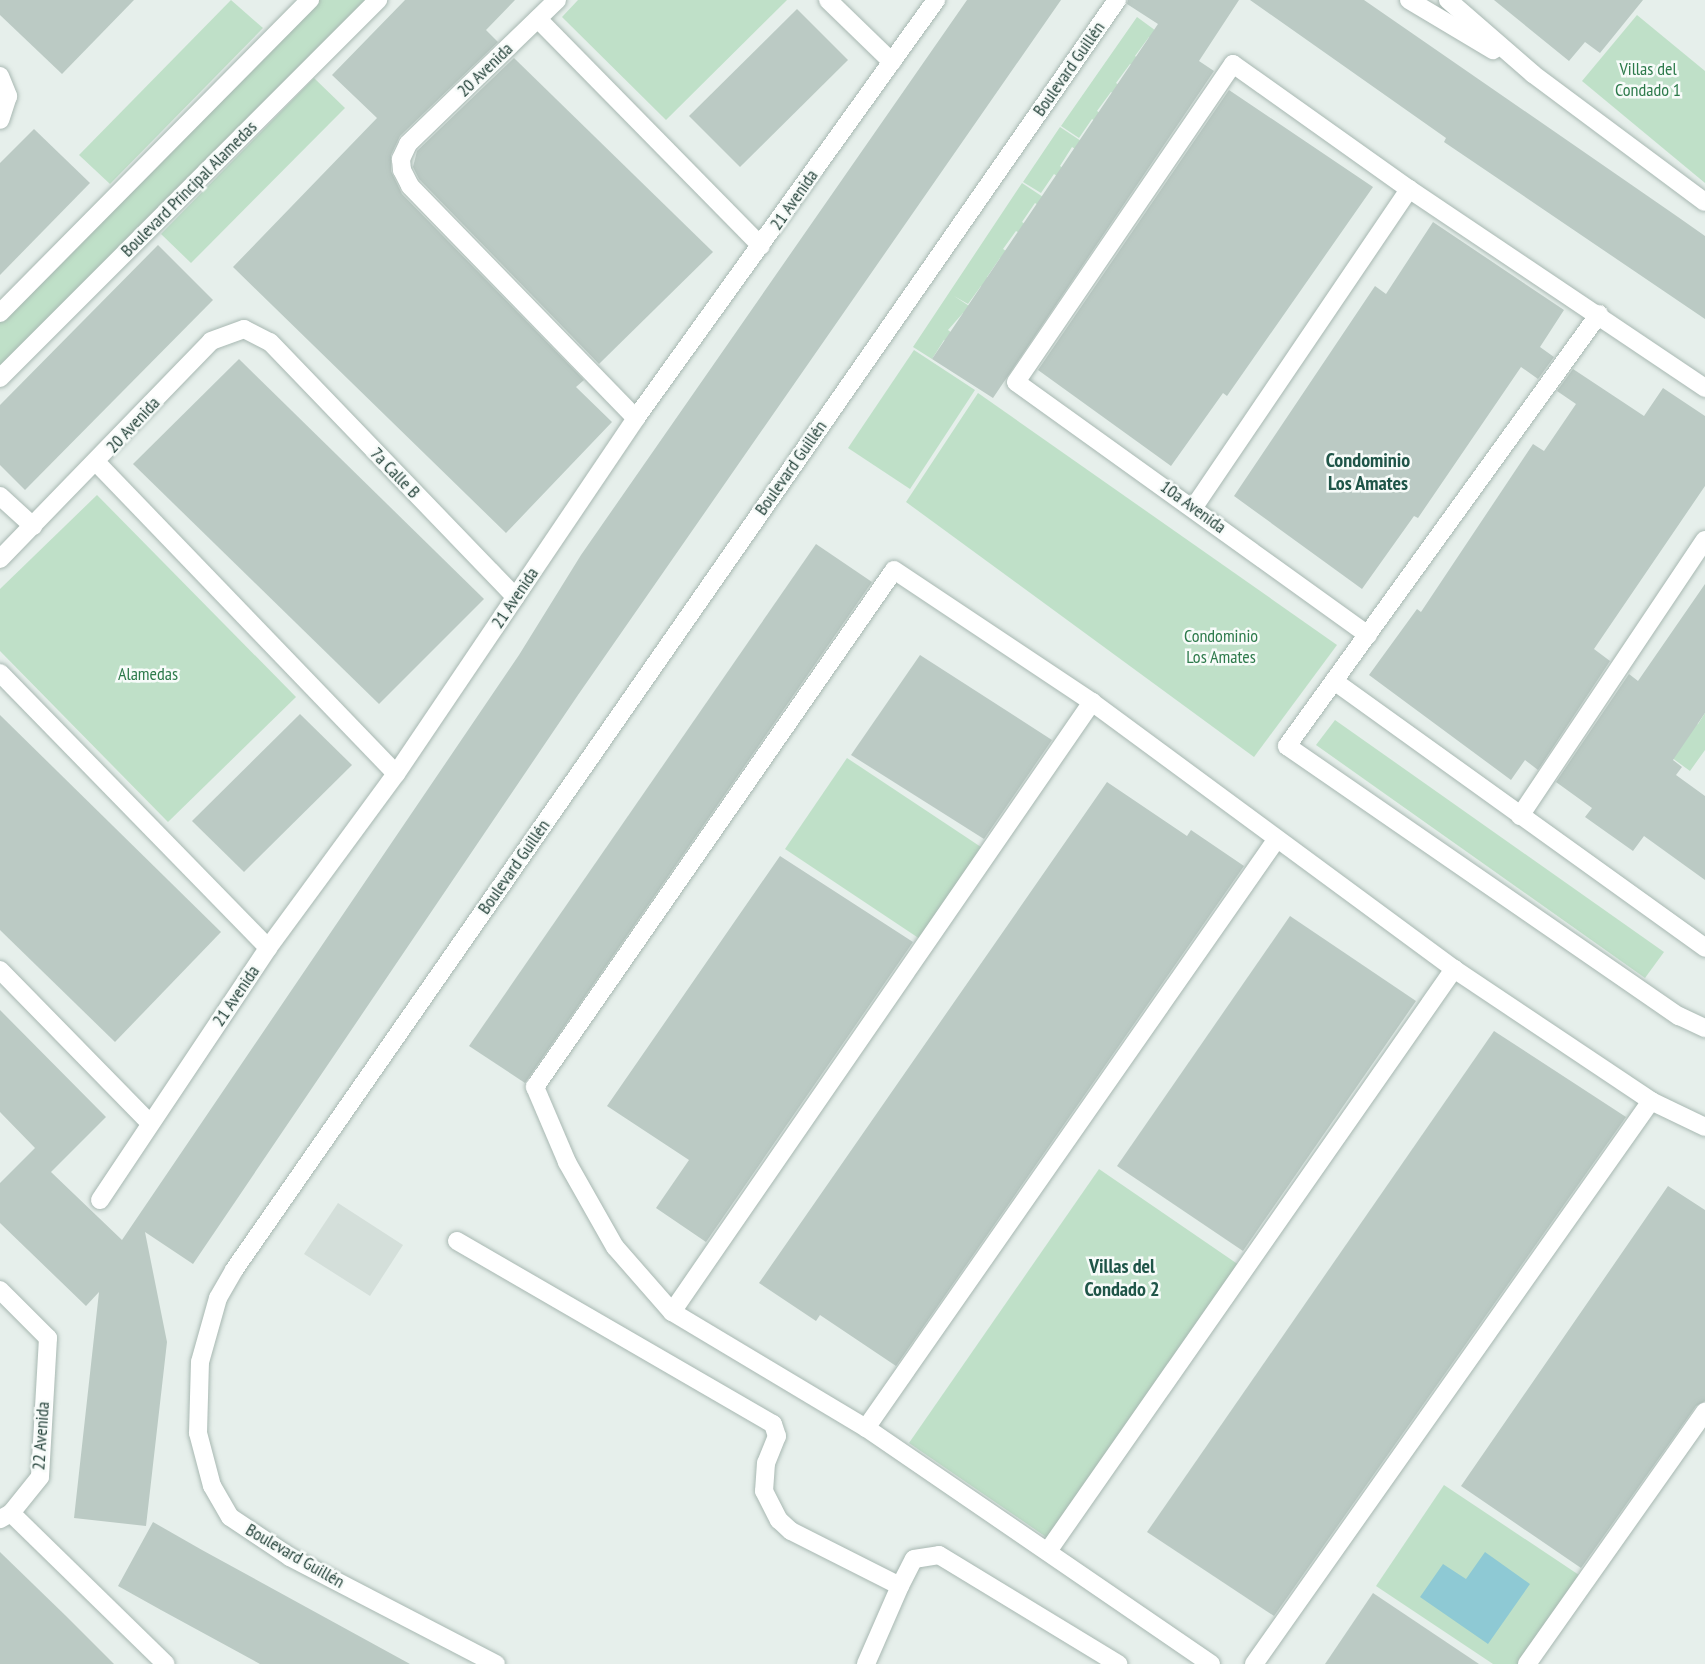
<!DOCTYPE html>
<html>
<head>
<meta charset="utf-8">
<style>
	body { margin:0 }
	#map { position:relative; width:1705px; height:1664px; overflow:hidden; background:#e6efeb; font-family:"PT Sans Narrow",sans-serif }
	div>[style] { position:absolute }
	.built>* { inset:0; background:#d4dfda }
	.green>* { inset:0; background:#bfe0c8 }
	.water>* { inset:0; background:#8ec9d4 }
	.building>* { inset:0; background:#bbcac4 }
	.roads { filter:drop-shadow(0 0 2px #a8b8b2) drop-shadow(0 0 2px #a8b8b2) }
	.minor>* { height:18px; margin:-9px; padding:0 9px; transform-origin:9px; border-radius:9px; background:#fff }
	.secondary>* { height:18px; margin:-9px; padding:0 9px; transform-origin:9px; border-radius:9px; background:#fff }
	span { translate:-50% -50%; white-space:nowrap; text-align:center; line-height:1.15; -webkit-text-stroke:5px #f7fbf9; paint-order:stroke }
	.street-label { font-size:18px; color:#24423a }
	.park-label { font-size:18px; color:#2d7a4b }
	.neighbourhood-label { font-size:20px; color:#1f5548; font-weight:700 }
</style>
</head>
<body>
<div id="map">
	<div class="built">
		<i style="clip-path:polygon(338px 1203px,403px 1245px,370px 1296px,304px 1254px)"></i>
	</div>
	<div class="green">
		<i style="clip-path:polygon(231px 0,263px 28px,110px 184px,79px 155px)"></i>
		<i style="clip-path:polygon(318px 0,369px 0,0 371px,0 320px)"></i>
		<i style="clip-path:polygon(578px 0,787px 0,666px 120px,562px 17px)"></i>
		<i style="clip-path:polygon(1637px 15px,1705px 71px,1705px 183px,1582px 81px)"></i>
		<i style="clip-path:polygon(1137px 17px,1178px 47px,1149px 37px,1135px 56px,1159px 73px,1154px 80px,1130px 64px,1116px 83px,1140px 100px,1135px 107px,1111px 92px,1097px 111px,1121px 127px,1116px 135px,1092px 119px,1079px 138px,1061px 126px)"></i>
		<i style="clip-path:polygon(314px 78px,345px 108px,191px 263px,161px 234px)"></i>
		<i style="clip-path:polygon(1060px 127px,1102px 155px,1097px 163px,1072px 147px,1060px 166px,1083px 182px,1078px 190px,1054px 174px,1041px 193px,1023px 182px)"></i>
		<i style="clip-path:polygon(1022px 183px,1064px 211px,1059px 219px,1035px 203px,1022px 222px,1046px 239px,1041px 246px,1016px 231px,1003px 249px,1029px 266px,1024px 274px,1000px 258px,987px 277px,1010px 294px,1005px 301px,981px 286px,968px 304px,954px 296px,992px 321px,987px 329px,963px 313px,948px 330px,973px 348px,968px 356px,944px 340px,932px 359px,913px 347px)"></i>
		<i style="clip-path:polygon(914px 350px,975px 390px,910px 489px,848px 448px)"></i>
		<i style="clip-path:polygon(978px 393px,1337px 645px,1254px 757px,906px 502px)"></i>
		<i style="clip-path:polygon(97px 495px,296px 697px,168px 822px,0 651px,0 589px)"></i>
		<i style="clip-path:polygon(1705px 713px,1705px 750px,1690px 771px,1649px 741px,1698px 724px)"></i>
		<i style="clip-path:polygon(1335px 720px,1664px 952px,1645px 978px,1316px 745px)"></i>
		<i style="clip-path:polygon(847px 758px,984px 849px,923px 941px,785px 849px)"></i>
		<i style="clip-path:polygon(1099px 1169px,1239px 1265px,1049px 1539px,909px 1443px)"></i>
		<i style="clip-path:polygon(1444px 1485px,1579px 1575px,1519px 1664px,1493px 1664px,1376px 1586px)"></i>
	</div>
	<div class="water">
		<i style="clip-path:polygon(1485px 1552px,1530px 1584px,1488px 1644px,1420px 1597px,1443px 1564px,1466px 1579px)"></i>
	</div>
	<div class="building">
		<i style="clip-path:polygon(0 0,134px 0,62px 74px,0 15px)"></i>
		<i style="clip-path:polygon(405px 0,515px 0,486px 30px,498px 42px,400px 136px,391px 155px,391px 171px,402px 194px,584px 380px,576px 387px,612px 422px,506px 533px,233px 267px,377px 118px,332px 75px)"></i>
		<i style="clip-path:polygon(967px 0,1061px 0,578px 695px,193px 1264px,145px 1232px,167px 1342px,146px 1526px,74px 1518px,99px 1292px,86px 1306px,0 1223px,0 1183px,35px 1148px,0 1112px,0 1010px,106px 1117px,51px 1172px,122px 1240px,519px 655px,581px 555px)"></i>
		<i style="clip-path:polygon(1128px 0,1239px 0,1199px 61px,1214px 71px,993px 398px,932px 359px,1158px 24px,1127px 4px)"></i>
		<i style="clip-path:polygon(1250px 0,1364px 0,1678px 217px,1705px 236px,1705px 319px,1444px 142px,1446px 138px)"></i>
		<i style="clip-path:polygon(1494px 0,1643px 0,1600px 53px,1585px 42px,1569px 61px)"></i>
		<i style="clip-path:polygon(797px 9px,848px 60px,740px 167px,689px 116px)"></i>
		<i style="clip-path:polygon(514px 58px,713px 252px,599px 364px,419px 179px,413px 167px,417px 151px)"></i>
		<i style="clip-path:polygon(1229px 90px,1373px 187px,1227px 396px,1223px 393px,1171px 466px,1038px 370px)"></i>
		<i style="clip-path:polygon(34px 129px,90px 183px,0 275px,0 163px)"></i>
		<i style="clip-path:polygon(1433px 222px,1564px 310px,1540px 347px,1554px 357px,1538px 379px,1521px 367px,1418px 518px,1414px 516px,1362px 589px,1234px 496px,1375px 286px,1386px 294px)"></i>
		<i style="clip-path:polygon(158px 245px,213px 300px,25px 490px,0 465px,0 405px)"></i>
		<i style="clip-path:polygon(239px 359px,484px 599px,379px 704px,133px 464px)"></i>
		<i style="clip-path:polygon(1573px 369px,1644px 416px,1663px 388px,1705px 416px,1705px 486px,1594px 649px,1610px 661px,1538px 770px,1525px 760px,1511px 780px,1369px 675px,1417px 609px,1421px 612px,1533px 444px,1544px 451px,1576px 404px,1557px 391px)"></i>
		<i style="clip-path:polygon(816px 544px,872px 582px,525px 1083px,469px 1046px)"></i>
		<i style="clip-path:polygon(1705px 584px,1705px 713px,1673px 760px,1682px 767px,1676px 775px,1705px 796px,1705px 880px,1644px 836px,1633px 851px,1585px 817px,1592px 808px,1556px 782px,1629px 674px,1638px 681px)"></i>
		<i style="clip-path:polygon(920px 655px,1052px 740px,984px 839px,851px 755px)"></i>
		<i style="clip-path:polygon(300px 714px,352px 765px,244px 872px,192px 821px)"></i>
		<i style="clip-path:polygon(0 715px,221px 932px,115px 1042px,0 930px)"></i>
		<i style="clip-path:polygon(1107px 782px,1187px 836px,1191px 830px,1244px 866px,896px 1366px,820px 1315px,816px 1321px,759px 1283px)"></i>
		<i style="clip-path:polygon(780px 856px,913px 942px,706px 1242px,656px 1208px,689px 1160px,607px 1106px)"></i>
		<i style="clip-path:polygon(1290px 916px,1416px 1001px,1243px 1251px,1117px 1166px)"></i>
		<i style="clip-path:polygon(1494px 1031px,1626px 1117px,1274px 1616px,1147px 1532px)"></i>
		<i style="clip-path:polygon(1668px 1186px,1705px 1210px,1705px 1401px,1696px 1406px,1581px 1568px,1461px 1486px)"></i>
		<i style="clip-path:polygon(153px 1522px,202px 1550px,410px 1664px,260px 1664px,161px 1610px,118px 1586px)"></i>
		<i style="clip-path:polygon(0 1552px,67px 1617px,114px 1664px,0 1664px)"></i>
		<i style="clip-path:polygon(1373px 1593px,1479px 1664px,1325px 1664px)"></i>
	</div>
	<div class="roads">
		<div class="minor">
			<i style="left:557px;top:0;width:207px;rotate:136deg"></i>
			<i style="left:408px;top:144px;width:17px;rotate:115deg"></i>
			<i style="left:401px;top:159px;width:11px;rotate:85deg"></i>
			<i style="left:402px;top:170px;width:18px;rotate:63deg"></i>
			<i style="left:410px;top:186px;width:324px;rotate:45.8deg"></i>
			<i style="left:828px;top:0;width:89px;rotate:44.1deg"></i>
			<i style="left:1409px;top:0;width:98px;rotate:30.8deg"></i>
			<i style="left:1448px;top:0;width:113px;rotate:41deg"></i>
			<i style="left:1533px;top:74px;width:214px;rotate:36.7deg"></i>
			<i style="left:538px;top:19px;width:318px;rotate:45.5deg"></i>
			<i style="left:0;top:76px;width:22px;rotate:68deg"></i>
			<i style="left:8px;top:96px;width:25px;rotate:108deg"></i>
			<i style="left:0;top:313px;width:441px;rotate:-45.3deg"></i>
			<i style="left:1599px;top:314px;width:533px;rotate:125.84deg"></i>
			<i style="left:1287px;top:746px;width:476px;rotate:34.6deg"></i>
			<i style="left:1679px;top:1016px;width:29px;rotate:25deg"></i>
			<i style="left:0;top:378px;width:535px;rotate:-45deg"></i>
			<i style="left:97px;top:463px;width:431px;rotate:46.1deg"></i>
			<i style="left:0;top:496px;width:45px;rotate:42.3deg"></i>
			<i style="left:1194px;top:507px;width:384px;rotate:-55.9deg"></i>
			<i style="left:0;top:559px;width:303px;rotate:-45.9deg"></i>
			<i style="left:211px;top:341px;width:35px;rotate:-20deg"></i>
			<i style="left:244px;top:329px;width:29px;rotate:27deg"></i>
			<i style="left:270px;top:342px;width:354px;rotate:46.1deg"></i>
			<i style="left:1368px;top:635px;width:433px;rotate:-144.3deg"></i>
			<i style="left:1016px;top:382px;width:385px;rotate:-55.7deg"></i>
			<i style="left:1233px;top:64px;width:216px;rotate:35.4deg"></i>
			<i style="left:1409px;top:189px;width:357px;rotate:33.9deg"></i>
			<i style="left:0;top:673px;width:384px;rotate:45.7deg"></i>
			<i style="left:1334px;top:681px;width:457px;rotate:35.7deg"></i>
			<i style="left:1520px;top:816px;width:332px;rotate:-56.2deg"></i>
			<i style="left:0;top:970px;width:213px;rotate:45.6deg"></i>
			<i style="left:100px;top:1200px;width:303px;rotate:-56.3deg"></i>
			<i style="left:268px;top:948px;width:216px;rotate:-53.7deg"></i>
			<i style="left:396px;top:774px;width:429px;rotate:-56deg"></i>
			<i style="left:636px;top:418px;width:515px;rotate:-54.33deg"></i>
			<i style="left:457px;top:1241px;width:365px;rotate:30.1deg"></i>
			<i style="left:773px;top:1424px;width:13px;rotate:72deg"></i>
			<i style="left:777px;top:1436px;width:29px;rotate:112deg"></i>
			<i style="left:766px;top:1463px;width:28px;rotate:94deg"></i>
			<i style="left:764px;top:1491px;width:33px;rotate:63deg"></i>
			<i style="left:779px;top:1520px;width:16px;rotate:43deg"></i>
			<i style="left:791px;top:1531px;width:122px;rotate:26.8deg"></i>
			<i style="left:900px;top:1586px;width:85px;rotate:113.6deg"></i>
			<i style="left:0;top:1290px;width:68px;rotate:45deg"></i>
			<i style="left:48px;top:1338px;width:139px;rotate:93.3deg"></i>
			<i style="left:40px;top:1477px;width:46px;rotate:128.9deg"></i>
			<i style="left:11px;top:1513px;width:13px;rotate:151deg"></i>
			<i style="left:672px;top:1312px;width:741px;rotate:-55.45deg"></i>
			<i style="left:866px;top:1428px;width:717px;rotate:-55.11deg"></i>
			<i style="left:11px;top:1513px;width:216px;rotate:44.3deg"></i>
			<i style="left:1048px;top:1551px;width:710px;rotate:-55.1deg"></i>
			<i style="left:900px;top:1586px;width:30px;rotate:-63deg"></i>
			<i style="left:914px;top:1559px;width:25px;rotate:-9deg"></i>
			<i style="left:939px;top:1555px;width:210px;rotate:31.3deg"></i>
			<i style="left:1211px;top:1664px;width:418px;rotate:-145.6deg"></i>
			<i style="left:866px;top:1428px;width:226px;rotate:-149.1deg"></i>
			<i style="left:672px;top:1312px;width:86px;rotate:-131.2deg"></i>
			<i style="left:615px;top:1247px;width:98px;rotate:-119.5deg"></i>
			<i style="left:567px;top:1162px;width:82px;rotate:-113.1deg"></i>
			<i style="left:535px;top:1087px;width:629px;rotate:-55.22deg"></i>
			<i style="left:894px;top:570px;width:238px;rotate:33.7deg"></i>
			<i style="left:1092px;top:702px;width:450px;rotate:36.4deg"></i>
			<i style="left:1454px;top:969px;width:237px;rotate:33.8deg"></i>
			<i style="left:1651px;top:1101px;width:60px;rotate:25.7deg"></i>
			<i style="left:1254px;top:1664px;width:689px;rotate:-54.81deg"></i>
			<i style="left:1527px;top:1664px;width:309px;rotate:-54.8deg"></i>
		</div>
		<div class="secondary">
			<i style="left:496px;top:1664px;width:232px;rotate:-152.6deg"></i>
			<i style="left:290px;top:1557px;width:72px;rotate:-146.3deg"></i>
			<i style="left:230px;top:1517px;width:36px;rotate:-120deg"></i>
			<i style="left:212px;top:1486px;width:55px;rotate:-104.8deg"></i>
			<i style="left:198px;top:1433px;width:71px;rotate:-88.4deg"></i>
			<i style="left:200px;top:1362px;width:66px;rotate:-74.3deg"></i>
			<i style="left:218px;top:1298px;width:32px;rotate:-60deg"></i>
			<i style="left:234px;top:1270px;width:1547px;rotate:-55.19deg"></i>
		</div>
	</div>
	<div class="street-label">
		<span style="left:1069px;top:69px;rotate:-55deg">Boulevard Guillén</span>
		<span style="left:485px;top:70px;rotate:-44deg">20 Avenida</span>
		<span style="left:189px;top:189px;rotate:-45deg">Boulevard Principal Alamedas</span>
		<span style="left:794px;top:200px;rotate:-55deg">21 Avenida</span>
		<span style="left:133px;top:425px;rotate:-47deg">20 Avenida</span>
		<span style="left:791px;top:468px;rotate:-55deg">Boulevard Guillén</span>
		<span style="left:395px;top:473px;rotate:46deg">7a Calle B</span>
		<span style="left:1193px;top:507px;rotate:36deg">10a Avenida</span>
		<span style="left:515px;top:598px;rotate:-56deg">21 Avenida</span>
		<span style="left:514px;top:867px;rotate:-55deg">Boulevard Guillén</span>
		<span style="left:236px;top:996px;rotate:-56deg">21 Avenida</span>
		<span style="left:41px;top:1436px;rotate:-86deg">22 Avenida</span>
		<span style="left:295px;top:1556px;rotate:30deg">Boulevard Guillén</span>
	</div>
	<div class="park-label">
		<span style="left:1648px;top:80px">Villas del<br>Condado 1</span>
		<span style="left:1221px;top:647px">Condominio<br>Los Amates</span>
		<span style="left:148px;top:674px">Alamedas</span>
	</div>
	<div class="neighbourhood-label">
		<span style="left:1368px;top:472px">Condominio<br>Los Amates</span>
		<span style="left:1122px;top:1278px">Villas del<br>Condado 2</span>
	</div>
</div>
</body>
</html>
